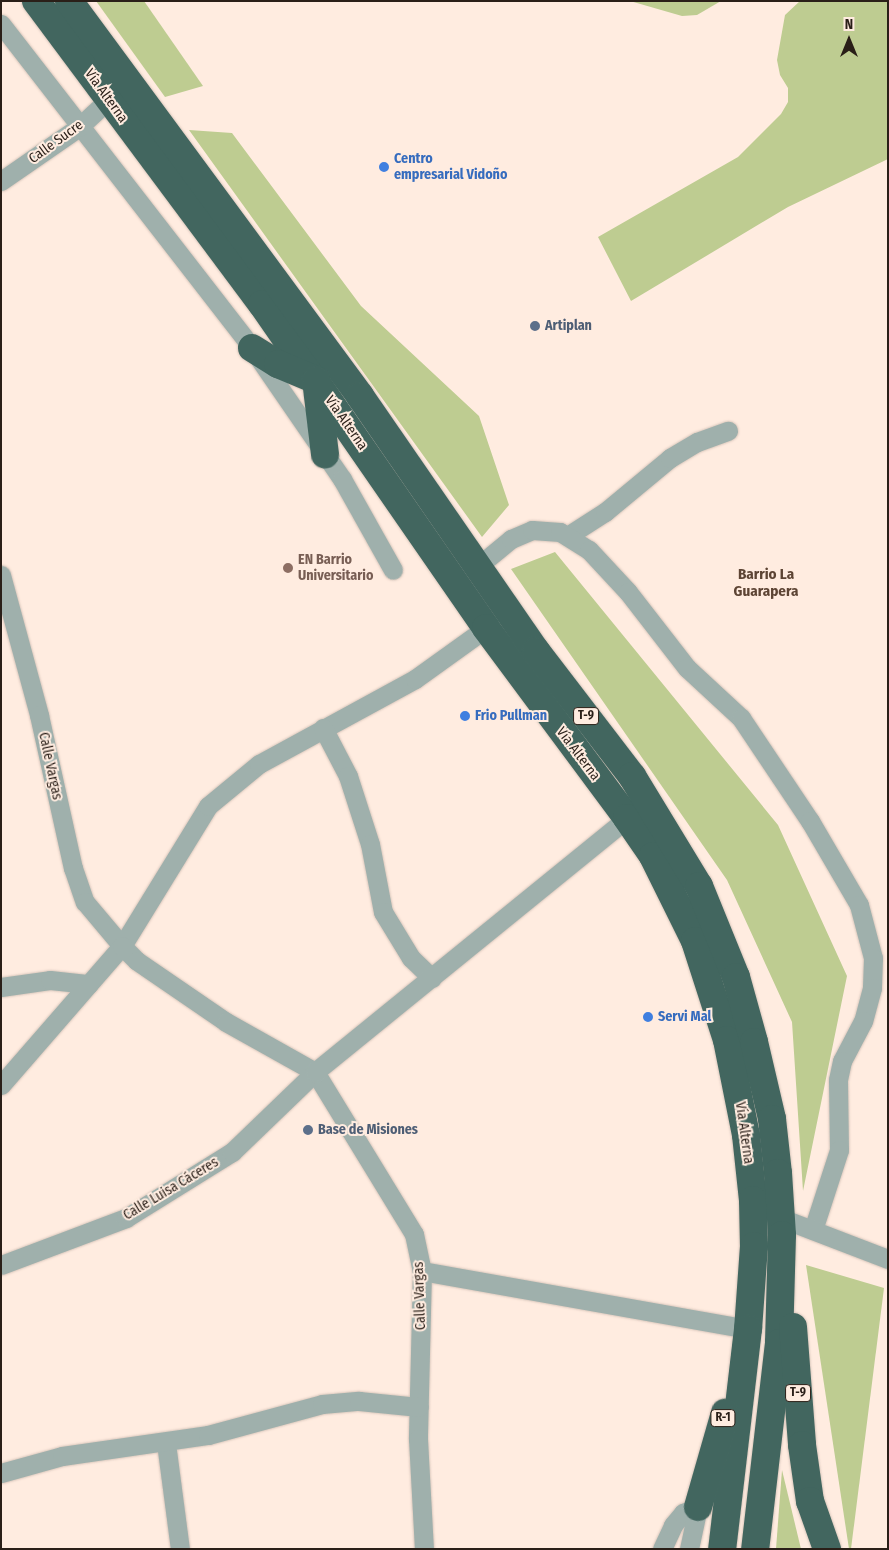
<!DOCTYPE html>
<html>
<head>
<meta charset="utf-8">
<style>
	body { margin:0 }
	#map { position:relative; width:889px; height:1550px; overflow:hidden; background:#ffece0; font-family:"Fira Sans Condensed",sans-serif }
	div>[style] { position:absolute }
	.green>* { inset:0; background:#becc91 }
	.roads { filter:drop-shadow(0 0 1px #d9c7bc) drop-shadow(0 0 1px #d9c7bc) }
	.minor>* { height:19px; margin:-9.5px; padding:0 9.5px; transform-origin:9.5px; border-radius:9.5px; background:#9fb0ac }
	.highway>* { height:28px; margin:-14px; padding:0 14px; transform-origin:14px; border-radius:14px; background:#42665f }
	.dots>* { width:14px; height:14px; translate:-50% -50%; box-sizing:border-box; border:2px solid #ffece0; border-radius:50% }
	span { translate:-50% -50%; white-space:nowrap; text-align:center; line-height:1.15; -webkit-text-stroke:4px #ffece0; paint-order:stroke }
	.shield-label span { padding:1px 4px; background:#ffece0; border:1px solid; border-radius:4px; -webkit-text-stroke-width:0 }
	.shield-label { font-size:12px; color:#2a1f18; font-weight:700 }
	.street-label { font-size:14px; color:#2a1f18 }
	.shop-label { font-size:14px; color:#366cbe; font-weight:700 }
	.left { translate:0 -50%; text-align:left }
	.service-label { font-size:14px; color:#4e5e75; font-weight:700 }
	.education-label { font-size:14px; color:#785e54; font-weight:700 }
	.neighbourhood-label { font-size:15px; color:#5d4434; font-weight:700 }
	.frame { position:absolute; inset:0; border:2px solid #2a1f18; pointer-events:none }
	.north { position:absolute; left:824px; top:15px; width:50px; height:50px; -webkit-text-stroke:4px #ffece0; paint-order:stroke; rotate:0deg; font-size:14px; font-weight:700; line-height:20px; text-align:center; color:#2a1f18 }
	.north::after { content:''; display:block; margin:auto; width:18px; height:22px; background:#2a1f18; clip-path:polygon(50% 0,100% 100%,50% 72%,0 100%) }
</style>
</head>
<body>
<div id="map">
	<div class="green">
		<i style="clip-path:polygon(96px 1px,144px 1px,203px 86px,165px 97px)"></i>
		<i style="clip-path:polygon(630px 1px,721px 1px,697px 15px,682px 16px)"></i>
		<i style="clip-path:polygon(800px 1px,888px 1px,888px 159px,788px 207px,631px 301px,598px 237px,738px 157px,781px 114px,788px 102px,788px 88px,780px 75px,777px 60px,785px 15px)"></i>
		<i style="clip-path:polygon(189px 130px,232px 133px,361px 306px,479px 416px,509px 505px,482px 537px)"></i>
		<i style="clip-path:polygon(555px 552px,778px 825px,847px 976px,803px 1191px,792px 1022px,727px 880px,511px 569px)"></i>
		<i style="clip-path:polygon(806px 1265px,884px 1288px,851px 1549px,849px 1549px)"></i>
		<i style="clip-path:polygon(782px 1470px,801px 1549px,776px 1549px)"></i>
	</div>
	<div class="roads">
		<div class="minor">
			<i style="left:1px;top:24px;width:410px;rotate:52.2deg"></i>
			<i style="left:252px;top:348px;width:159px;rotate:55.5deg"></i>
			<i style="left:342px;top:479px;width:104px;rotate:60.7deg"></i>
			<i style="left:1px;top:181px;width:95px;rotate:-34.7deg"></i>
			<i style="left:79px;top:127px;width:40px;rotate:-43deg"></i>
			<i style="left:569px;top:535px;width:43px;rotate:-32.6deg"></i>
			<i style="left:605px;top:512px;width:85px;rotate:-39.7deg"></i>
			<i style="left:670px;top:458px;width:31px;rotate:-31deg"></i>
			<i style="left:697px;top:442px;width:33px;rotate:-20deg"></i>
			<i style="left:477px;top:567px;width:44px;rotate:-39.5deg"></i>
			<i style="left:511px;top:539px;width:23px;rotate:-23deg"></i>
			<i style="left:532px;top:530px;width:28px;rotate:4deg"></i>
			<i style="left:560px;top:532px;width:34px;rotate:32deg"></i>
			<i style="left:589px;top:550px;width:57px;rotate:47.1deg"></i>
			<i style="left:628px;top:592px;width:96px;rotate:52.2deg"></i>
			<i style="left:687px;top:668px;width:74px;rotate:42.8deg"></i>
			<i style="left:741px;top:718px;width:124px;rotate:56.2deg"></i>
			<i style="left:810px;top:821px;width:97px;rotate:59.7deg"></i>
			<i style="left:859px;top:905px;width:55px;rotate:75.2deg"></i>
			<i style="left:873px;top:958px;width:30px;rotate:92deg"></i>
			<i style="left:872px;top:988px;width:34px;rotate:105deg"></i>
			<i style="left:863px;top:1021px;width:45px;rotate:117.7deg"></i>
			<i style="left:842px;top:1061px;width:19px;rotate:102deg"></i>
			<i style="left:838px;top:1080px;width:70px;rotate:89.2deg"></i>
			<i style="left:839px;top:1150px;width:84px;rotate:108deg"></i>
			<i style="left:1px;top:575px;width:145px;rotate:74.8deg"></i>
			<i style="left:39px;top:715px;width:157px;rotate:77.5deg"></i>
			<i style="left:73px;top:868px;width:36px;rotate:71deg"></i>
			<i style="left:85px;top:902px;width:57px;rotate:49.9deg"></i>
			<i style="left:122px;top:946px;width:164px;rotate:-58.4deg"></i>
			<i style="left:208px;top:806px;width:66px;rotate:-39.5deg"></i>
			<i style="left:259px;top:764px;width:178px;rotate:-28.6deg"></i>
			<i style="left:415px;top:679px;width:87px;rotate:-35.7deg"></i>
			<i style="left:323px;top:728px;width:54px;rotate:62.5deg"></i>
			<i style="left:348px;top:776px;width:71px;rotate:72.1deg"></i>
			<i style="left:370px;top:844px;width:69px;rotate:79.2deg"></i>
			<i style="left:383px;top:912px;width:54px;rotate:58.7deg"></i>
			<i style="left:411px;top:958px;width:29px;rotate:44deg"></i>
			<i style="left:1px;top:987px;width:49px;rotate:-8.1deg"></i>
			<i style="left:50px;top:980px;width:39px;rotate:6deg"></i>
			<i style="left:315px;top:1072px;width:190px;rotate:58.6deg"></i>
			<i style="left:414px;top:1234px;width:38px;rotate:78deg"></i>
			<i style="left:422px;top:1271px;width:168px;rotate:91.4deg"></i>
			<i style="left:418px;top:1439px;width:110px;rotate:86.9deg"></i>
			<i style="left:1px;top:1085px;width:184px;rotate:-49deg"></i>
			<i style="left:122px;top:946px;width:21px;rotate:45deg"></i>
			<i style="left:137px;top:961px;width:108px;rotate:34.4deg"></i>
			<i style="left:226px;top:1022px;width:102px;rotate:29.3deg"></i>
			<i style="left:781px;top:1218px;width:115px;rotate:21deg"></i>
			<i style="left:1px;top:1265px;width:134px;rotate:-20.6deg"></i>
			<i style="left:126px;top:1218px;width:125px;rotate:-31.9deg"></i>
			<i style="left:232px;top:1152px;width:115px;rotate:-43.9deg"></i>
			<i style="left:315px;top:1072px;width:402px;rotate:-39.1deg"></i>
			<i style="left:422px;top:1271px;width:331px;rotate:10.1deg"></i>
			<i style="left:166px;top:1443px;width:107px;rotate:82.5deg"></i>
			<i style="left:1px;top:1473px;width:63px;rotate:-15.6deg"></i>
			<i style="left:62px;top:1456px;width:148px;rotate:-8.2deg"></i>
			<i style="left:208px;top:1435px;width:118px;rotate:-15.2deg"></i>
			<i style="left:322px;top:1404px;width:37px;rotate:-5deg"></i>
			<i style="left:359px;top:1401px;width:60px;rotate:5.7deg"></i>
			<i style="left:662px;top:1549px;width:26px;rotate:-65deg"></i>
			<i style="left:673px;top:1525px;width:16px;rotate:-50deg"></i>
			<i style="left:683px;top:1513px;width:16px;rotate:-22deg"></i>
			<i style="left:698px;top:1507px;width:43px;rotate:102.1deg"></i>
		</div>
		<div class="highway">
			<i style="left:36px;top:1px;width:378px;rotate:53.3deg"></i>
			<i style="left:262px;top:304px;width:394px;rotate:55.3deg"></i>
			<i style="left:486px;top:628px;width:237px;rotate:53.4deg"></i>
			<i style="left:627px;top:818px;width:46px;rotate:55.6deg"></i>
			<i style="left:653px;top:856px;width:95px;rotate:63.7deg"></i>
			<i style="left:695px;top:941px;width:104px;rotate:72.1deg"></i>
			<i style="left:727px;top:1040px;width:97px;rotate:78.7deg"></i>
			<i style="left:746px;top:1135px;width:65px;rotate:83.9deg"></i>
			<i style="left:753px;top:1200px;width:46px;rotate:88.8deg"></i>
			<i style="left:754px;top:1246px;width:83px;rotate:94.1deg"></i>
			<i style="left:748px;top:1329px;width:222px;rotate:96.7deg"></i>
			<i style="left:69px;top:1px;width:491px;rotate:53.6deg"></i>
			<i style="left:360px;top:396px;width:310px;rotate:55.4deg"></i>
			<i style="left:536px;top:651px;width:158px;rotate:52.5deg"></i>
			<i style="left:632px;top:776px;width:129px;rotate:58.7deg"></i>
			<i style="left:699px;top:886px;width:98px;rotate:67.9deg"></i>
			<i style="left:736px;top:977px;width:67px;rotate:74.5deg"></i>
			<i style="left:754px;top:1042px;width:79px;rotate:76.8deg"></i>
			<i style="left:772px;top:1119px;width:54px;rotate:83.7deg"></i>
			<i style="left:778px;top:1173px;width:62px;rotate:86.3deg"></i>
			<i style="left:782px;top:1235px;width:108px;rotate:91.6deg"></i>
			<i style="left:779px;top:1343px;width:207px;rotate:96.6deg"></i>
			<i style="left:252px;top:348px;width:31px;rotate:32deg"></i>
			<i style="left:278px;top:364px;width:41px;rotate:22.8deg"></i>
			<i style="left:316px;top:380px;width:75px;rotate:83.1deg"></i>
			<i style="left:793px;top:1327px;width:118px;rotate:85.6deg"></i>
			<i style="left:802px;top:1445px;width:57px;rotate:81.9deg"></i>
			<i style="left:810px;top:1501px;width:51px;rotate:70.5deg"></i>
			<i style="left:698px;top:1507px;width:98px;rotate:-74deg"></i>
		</div>
	</div>
	<div class="dots">
		<i style="left:384px;top:167px;background:#3f7fe0"></i>
		<i style="left:535px;top:326px;background:#5c6f8a"></i>
		<i style="left:288px;top:568px;background:#8d6e63"></i>
		<i style="left:465px;top:716px;background:#3f7fe0"></i>
		<i style="left:648px;top:1017px;background:#3f7fe0"></i>
		<i style="left:308px;top:1130px;background:#5c6f8a"></i>
	</div>
	<div class="shield-label">
		<span style="left:586px;top:716px">T-9</span>
		<span style="left:798px;top:1393px">T-9</span>
		<span style="left:723px;top:1418px">R-1</span>
	</div>
	<div class="street-label">
		<span style="left:106px;top:96px;rotate:54deg">Vía Alterna</span>
		<span style="left:56px;top:142px;rotate:-36deg">Calle Sucre</span>
		<span style="left:346px;top:423px;rotate:55deg">Vía Alterna</span>
		<span style="left:578px;top:754px;rotate:53deg">Vía Alterna</span>
		<span style="left:50px;top:766px;rotate:78deg">Calle Vargas</span>
		<span style="left:744px;top:1133px;rotate:82deg">Vía Alterna</span>
		<span style="left:171px;top:1189px;rotate:-31deg">Calle Luisa Cáceres</span>
		<span style="left:420px;top:1296px;rotate:-92deg">Calle Vargas</span>
	</div>
	<div class="shop-label">
		<span class="left" style="left:394px;top:167px">Centro<br>empresarial Vidoño</span>
		<span class="left" style="left:475px;top:716px">Frio Pullman</span>
		<span class="left" style="left:658px;top:1017px">Servi Mal</span>
	</div>
	<div class="service-label">
		<span class="left" style="left:545px;top:326px">Artiplan</span>
		<span class="left" style="left:318px;top:1130px">Base de Misiones</span>
	</div>
	<div class="education-label">
		<span class="left" style="left:298px;top:568px">EN Barrio<br>Universitario</span>
	</div>
	<div class="neighbourhood-label">
		<span style="left:766px;top:583px">Barrio La<br>Guarapera</span>
	</div>
	<div class="frame"></div>
	<div class="north">N</div>
</div>
</body>
</html>
